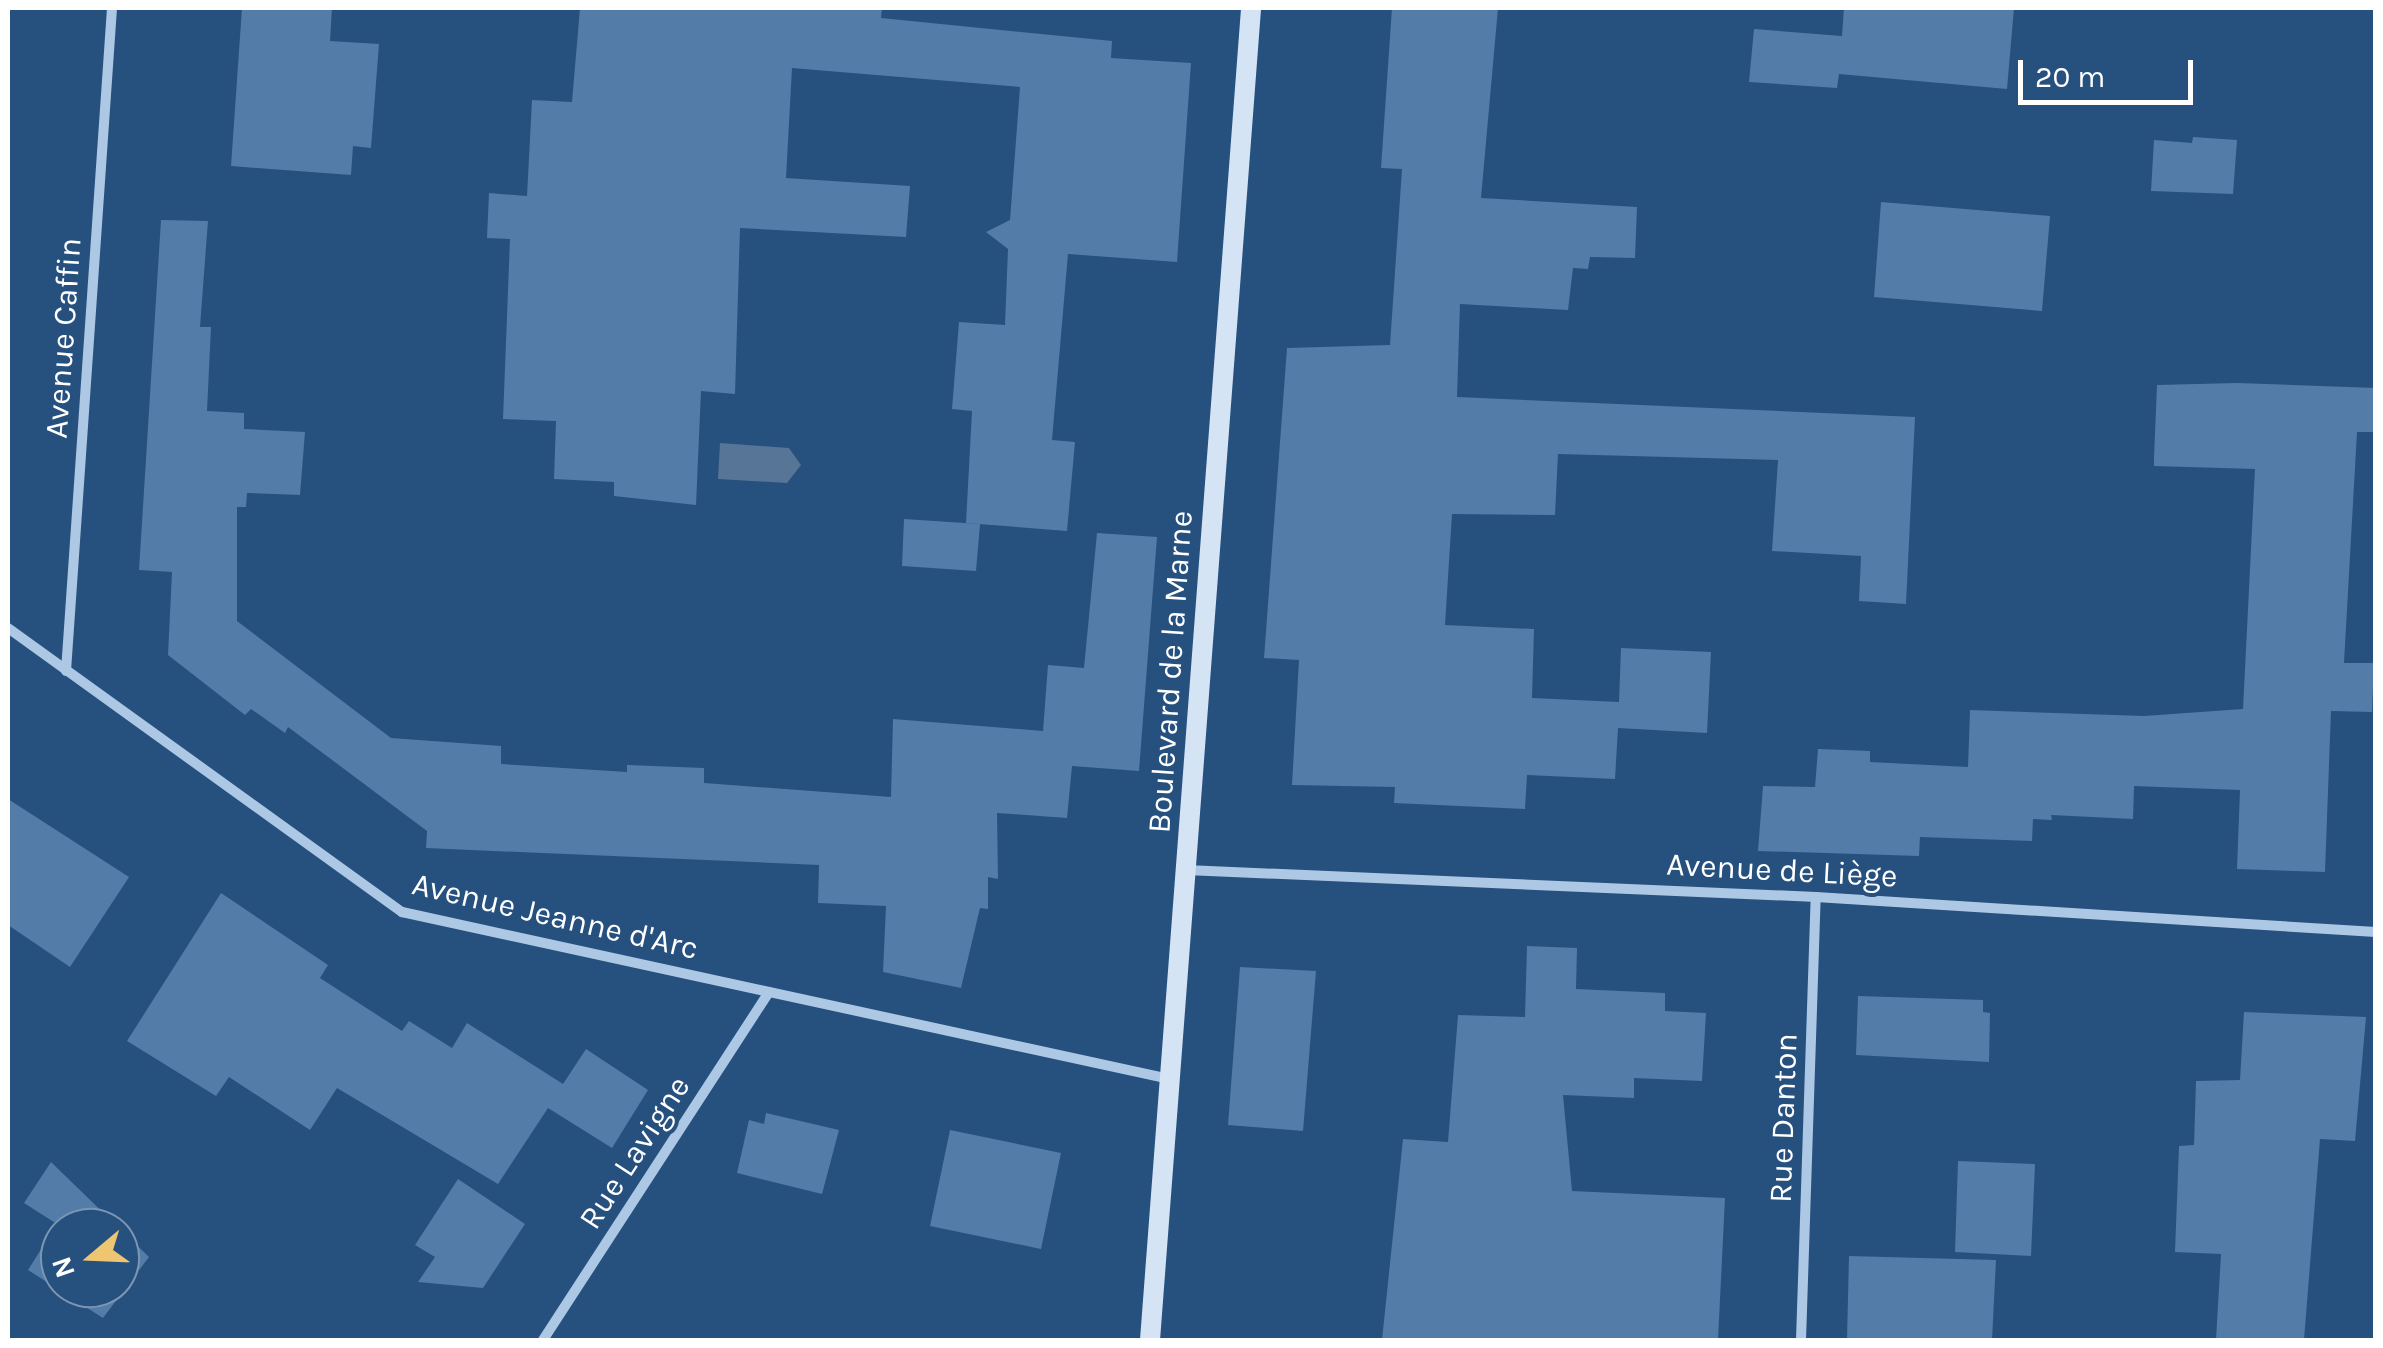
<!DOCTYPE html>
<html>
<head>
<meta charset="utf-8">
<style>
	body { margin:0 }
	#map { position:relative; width:2383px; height:1348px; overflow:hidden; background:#26507e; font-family:Karla,sans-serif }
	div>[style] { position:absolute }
	.water>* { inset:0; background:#577596 }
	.building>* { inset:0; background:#537ca8 }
	.street>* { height:10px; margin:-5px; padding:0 5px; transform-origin:5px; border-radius:5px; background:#acc8e5 }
	.secondary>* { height:20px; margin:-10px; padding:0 10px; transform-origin:10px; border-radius:10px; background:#d5e4f5 }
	span { translate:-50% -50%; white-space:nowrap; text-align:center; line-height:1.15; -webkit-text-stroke:8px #26507e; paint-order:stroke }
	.street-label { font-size:32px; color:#fff }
	.frame { position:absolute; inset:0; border:10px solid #fff; pointer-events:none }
	.north { position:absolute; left:40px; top:1208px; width:100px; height:100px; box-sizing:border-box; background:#26507e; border:2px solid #7d96b2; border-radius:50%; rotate:251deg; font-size:28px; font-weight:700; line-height:40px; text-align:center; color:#fff }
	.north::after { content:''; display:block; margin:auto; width:35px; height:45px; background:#eec571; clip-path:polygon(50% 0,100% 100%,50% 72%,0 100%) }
	.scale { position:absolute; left:2018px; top:60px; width:175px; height:45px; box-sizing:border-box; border:5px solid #fff; border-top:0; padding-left:12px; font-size:30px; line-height:35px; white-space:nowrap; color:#fff; -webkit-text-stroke:8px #26507e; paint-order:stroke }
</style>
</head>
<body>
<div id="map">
	<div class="water">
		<i style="clip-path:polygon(720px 443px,789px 448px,801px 465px,787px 483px,718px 479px)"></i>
	</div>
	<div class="building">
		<i style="clip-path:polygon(242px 8px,332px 8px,330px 41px,379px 44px,371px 148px,353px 146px,351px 175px,231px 166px)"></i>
		<i style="clip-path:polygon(580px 8px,882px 8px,881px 18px,1112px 41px,1111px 58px,1191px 63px,1177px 262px,1068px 254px,1052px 440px,1075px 442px,1067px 531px,966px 523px,972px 411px,952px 409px,959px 322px,1005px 325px,1008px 249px,986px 232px,1010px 220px,1020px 87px,792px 68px,786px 178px,910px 186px,906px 237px,740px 228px,735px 394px,701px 391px,696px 505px,614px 496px,614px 482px,554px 479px,556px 421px,503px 419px,510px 239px,487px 238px,489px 193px,527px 196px,532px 100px,572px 102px)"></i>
		<i style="clip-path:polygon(1392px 8px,1498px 8px,1481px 198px,1637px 207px,1635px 258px,1590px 257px,1588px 269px,1573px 268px,1568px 310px,1460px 304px,1457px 397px,1915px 417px,1906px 604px,1859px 601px,1861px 556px,1772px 551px,1778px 460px,1558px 454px,1555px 515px,1452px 514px,1445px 625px,1534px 629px,1532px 698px,1619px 702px,1621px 648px,1711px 652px,1707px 733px,1618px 728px,1615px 779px,1527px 775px,1525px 809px,1394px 803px,1395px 787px,1292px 785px,1299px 660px,1264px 658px,1287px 348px,1390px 345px,1402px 169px,1381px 168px)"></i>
		<i style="clip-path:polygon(1844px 8px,2014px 8px,2007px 89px,1839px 74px,1837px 88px,1749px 82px,1754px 29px,1842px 36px)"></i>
		<i style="clip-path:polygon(2193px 137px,2237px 140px,2233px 194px,2151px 191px,2154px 140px,2192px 143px)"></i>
		<i style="clip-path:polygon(1881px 202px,2050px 216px,2042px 311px,1874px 297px)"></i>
		<i style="clip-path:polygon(161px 220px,208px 221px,200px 327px,211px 327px,207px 411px,244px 413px,244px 429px,305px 432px,300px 495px,247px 493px,246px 507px,237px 507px,237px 621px,391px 738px,501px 746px,501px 764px,627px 772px,627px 765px,704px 768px,704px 783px,891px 797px,893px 719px,1043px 731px,1048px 665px,1084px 668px,1097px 533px,1157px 537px,1139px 771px,1072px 766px,1067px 818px,997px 813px,998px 879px,988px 877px,988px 909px,980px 908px,961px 988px,883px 972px,886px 906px,818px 903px,819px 865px,426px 848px,427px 831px,288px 727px,285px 733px,251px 709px,245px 715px,168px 655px,172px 572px,139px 570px)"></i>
		<i style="clip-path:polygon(2237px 383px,2376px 388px,2376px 432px,2357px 432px,2344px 663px,2374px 663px,2372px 712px,2331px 711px,2325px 872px,2237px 869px,2240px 790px,2134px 786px,2133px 819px,2051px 815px,2052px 820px,2033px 819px,2032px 841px,1920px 837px,1919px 856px,1758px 851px,1763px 786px,1815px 787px,1818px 749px,1870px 751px,1870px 762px,1968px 767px,1970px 710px,2144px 716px,2243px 709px,2255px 469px,2154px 466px,2154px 458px,2157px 385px)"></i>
		<i style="clip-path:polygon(904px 519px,980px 524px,976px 571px,902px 566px)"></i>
		<i style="clip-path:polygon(8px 799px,129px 877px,70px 967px,8px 925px)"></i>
		<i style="clip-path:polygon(221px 893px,328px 965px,320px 978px,402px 1031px,409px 1021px,452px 1048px,467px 1023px,563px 1084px,586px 1049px,648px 1090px,612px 1148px,548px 1108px,498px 1184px,337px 1088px,310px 1130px,229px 1077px,216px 1096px,127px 1041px)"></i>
		<i style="clip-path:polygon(1527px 946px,1577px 948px,1576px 989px,1665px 993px,1665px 1011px,1706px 1013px,1702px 1081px,1634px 1078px,1634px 1098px,1563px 1095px,1572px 1191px,1725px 1198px,1718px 1340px,1382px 1340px,1403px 1139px,1448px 1142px,1458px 1015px,1525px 1017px)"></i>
		<i style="clip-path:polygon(1240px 967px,1316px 971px,1303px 1131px,1228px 1125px)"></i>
		<i style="clip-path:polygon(1858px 996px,1983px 1000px,1983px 1012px,1990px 1013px,1989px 1062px,1856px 1055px)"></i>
		<i style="clip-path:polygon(2244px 1012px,2366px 1017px,2355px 1141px,2320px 1139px,2304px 1340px,2216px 1340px,2221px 1254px,2175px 1252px,2179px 1146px,2194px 1145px,2196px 1081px,2240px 1080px)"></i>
		<i style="clip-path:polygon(766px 1113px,839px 1130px,822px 1194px,737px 1173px,749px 1120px,764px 1124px)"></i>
		<i style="clip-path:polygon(950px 1130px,1061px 1153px,1041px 1249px,930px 1226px)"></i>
		<i style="clip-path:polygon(1958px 1161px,2035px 1164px,2031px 1256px,1955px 1252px)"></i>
		<i style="clip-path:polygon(51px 1162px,119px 1228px,60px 1228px,60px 1288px,120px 1288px,120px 1229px,149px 1257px,103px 1318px,28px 1270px,57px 1224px,24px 1203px)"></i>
		<i style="clip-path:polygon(458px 1179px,525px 1224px,483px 1288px,418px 1282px,435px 1257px,415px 1245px)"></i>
		<i style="clip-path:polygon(1849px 1256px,1996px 1260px,1992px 1340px,1847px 1340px)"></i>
	</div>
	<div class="street">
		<i style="left:8px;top:628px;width:486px;rotate:35.8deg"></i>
		<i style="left:402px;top:912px;width:785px;rotate:12.28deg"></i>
		<i style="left:66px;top:671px;width:665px;rotate:-86.03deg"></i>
		<i style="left:1186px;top:870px;width:631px;rotate:2.45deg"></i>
		<i style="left:1816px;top:897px;width:561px;rotate:3.58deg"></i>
		<i style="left:543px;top:1340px;width:415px;rotate:-57deg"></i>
		<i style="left:1801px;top:1340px;width:443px;rotate:-88.1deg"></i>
	</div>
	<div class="secondary">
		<i style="left:1150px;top:1340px;width:1336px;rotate:-85.66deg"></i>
	</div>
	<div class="street-label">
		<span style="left:64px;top:338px;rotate:-86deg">Avenue Caffin</span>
		<span style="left:1171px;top:672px;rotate:-86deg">Boulevard de la Marne</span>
		<span style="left:1782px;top:871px;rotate:3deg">Avenue de Liège</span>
		<span style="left:555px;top:917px;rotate:13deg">Avenue Jeanne d'Arc</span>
		<span style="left:1784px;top:1118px;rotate:-88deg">Rue Danton</span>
		<span style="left:635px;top:1153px;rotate:-57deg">Rue Lavigne</span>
	</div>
	<div class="frame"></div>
	<div class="north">N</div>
	<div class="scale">20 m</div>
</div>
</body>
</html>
